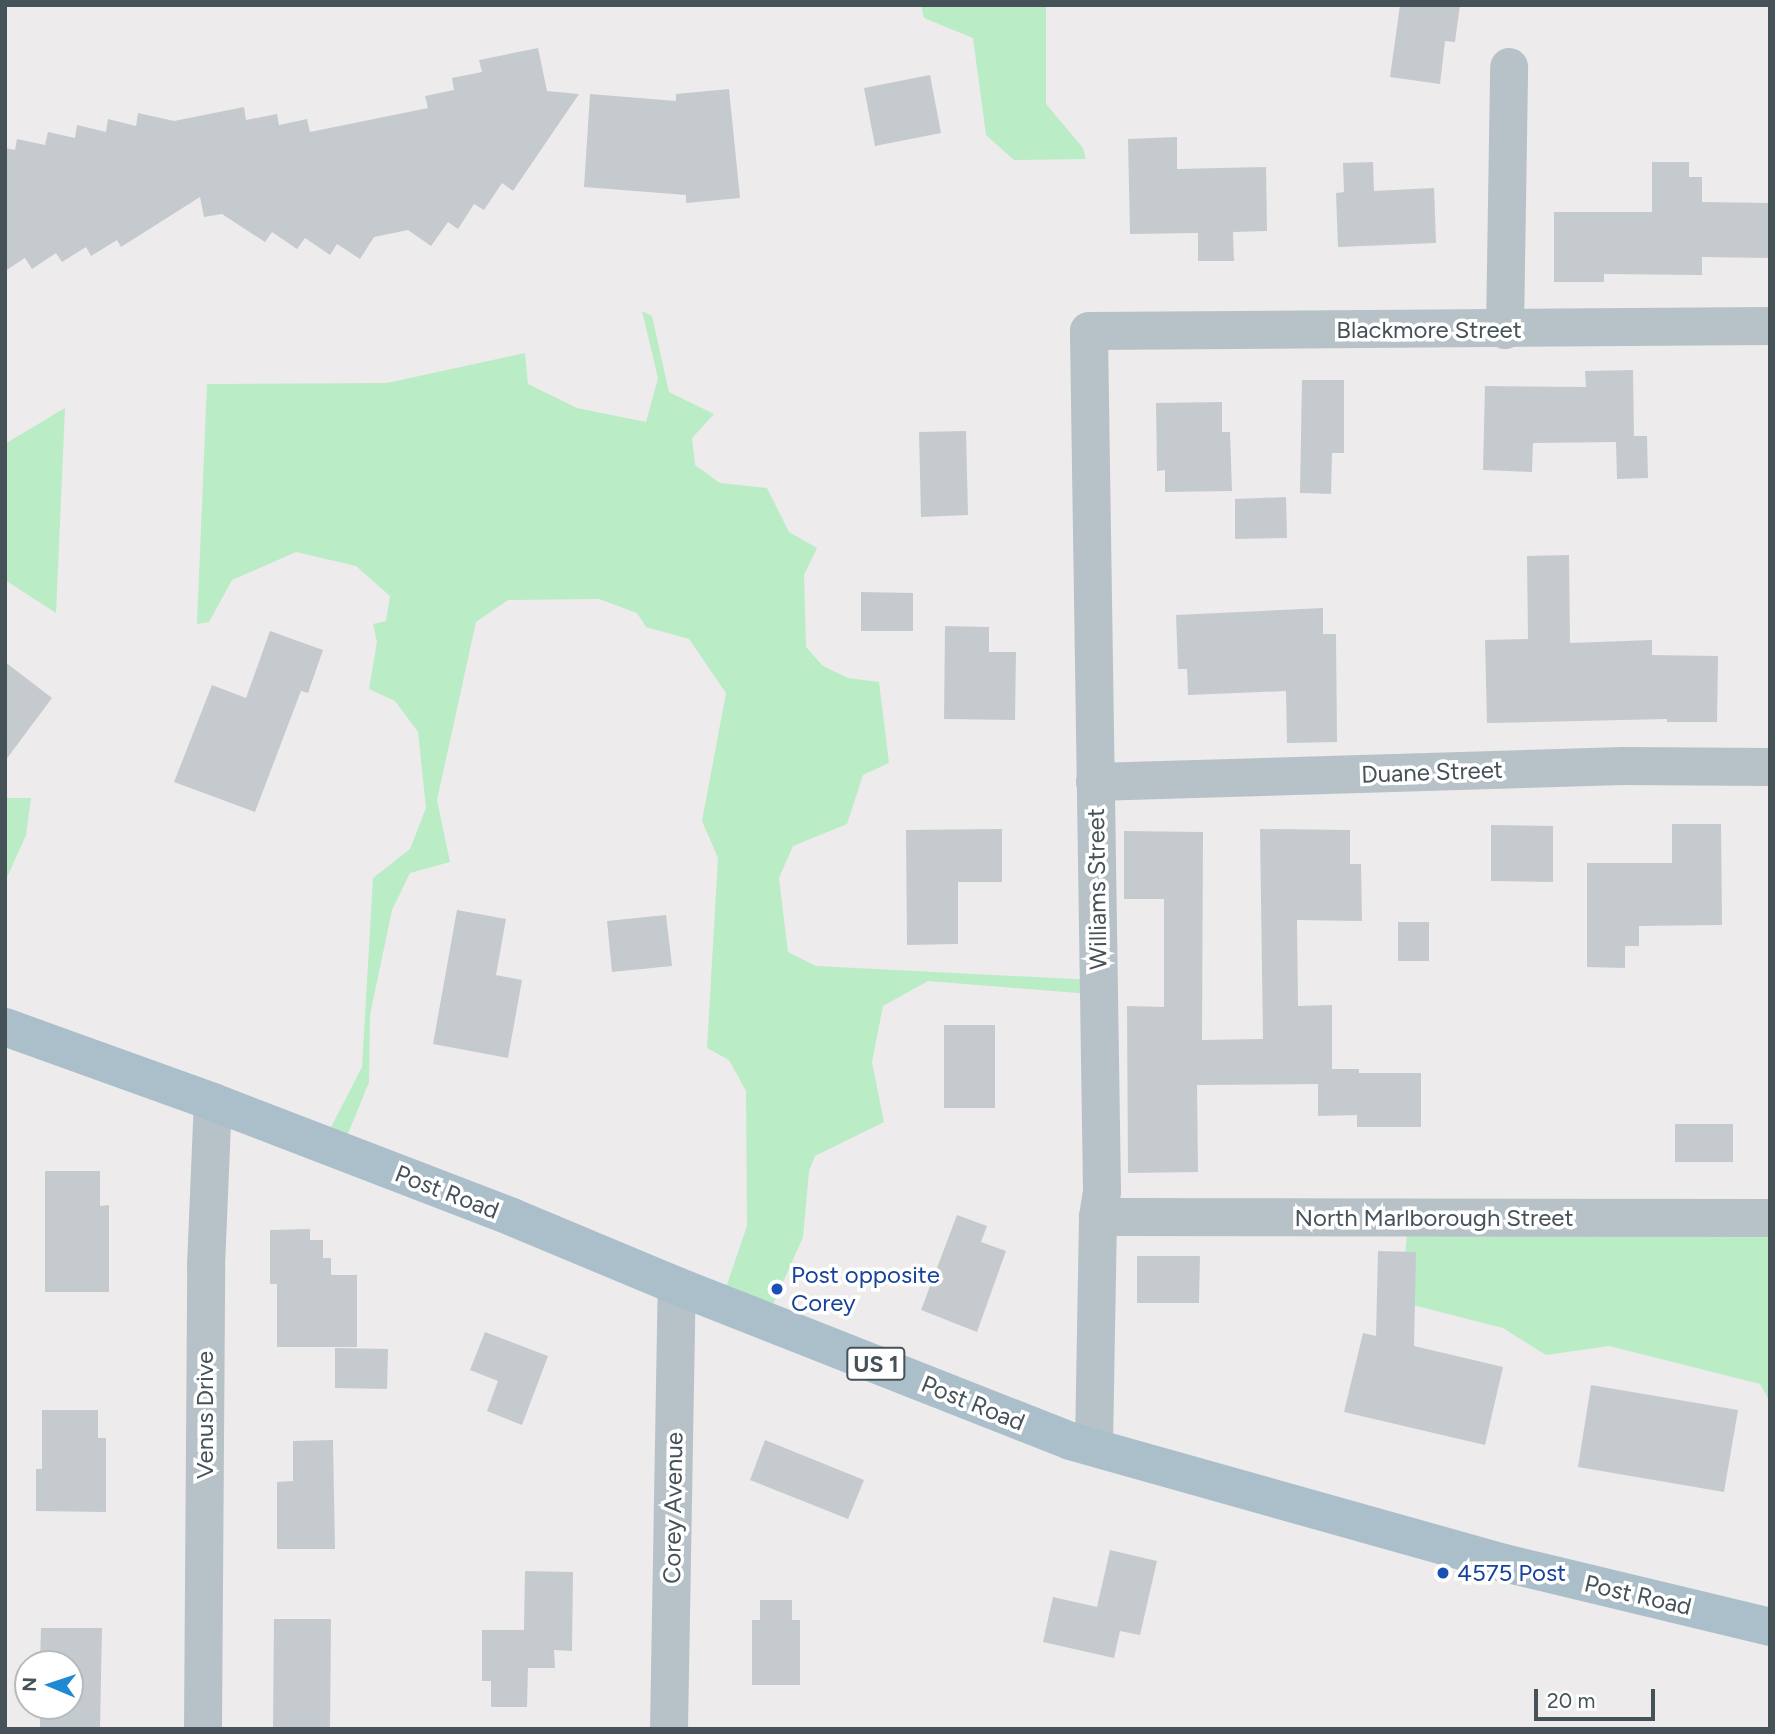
<!DOCTYPE html>
<html>
<head>
<meta charset="utf-8">
<style>
	body { margin:0 }
	#map { position:relative; width:1775px; height:1734px; overflow:hidden; background:#eeebec; font-family:Figtree,sans-serif }
	div>[style] { position:absolute }
	.green>* { inset:0; background:#baecc6 }
	.building>* { inset:0; background:#c5cace }
	.minor>* { height:38px; margin:-19px; padding:0 19px; transform-origin:19px; border-radius:19px; background:#b7c2c8 }
	.major>* { height:38px; margin:-19px; padding:0 19px; transform-origin:19px; border-radius:19px; background:#abbfca }
	.dots>* { width:19px; height:19px; translate:-50% -50%; box-sizing:border-box; border:4px solid #fff; border-radius:50% }
	span { translate:-50% -50%; white-space:nowrap; text-align:center; line-height:1.15; -webkit-text-stroke:7px #fff; paint-order:stroke }
	.shield-label span { padding:2px 5px; background:#fff; border:2px solid; border-radius:5px; -webkit-text-stroke-width:0 }
	.shield-label { font-size:23px; color:#455258; font-weight:700 }
	.street-label { font-size:24px; color:#455258 }
	.transit-label { font-size:24px; color:#164399 }
	.left { translate:0 -50%; text-align:left }
	.frame { position:absolute; inset:0; border:7px solid #455258; pointer-events:none }
	.north { position:absolute; left:14px; top:1650px; width:70px; height:70px; box-sizing:border-box; background:#fff; border:2px solid #b5babc; border-radius:50%; rotate:272deg; font-size:19px; font-weight:700; line-height:28px; text-align:center; color:#455258 }
	.north::after { content:''; display:block; margin:auto; width:24px; height:32px; background:#1f89d4; clip-path:polygon(50% 0,100% 100%,50% 72%,0 100%) }
	.scale { position:absolute; left:1534px; top:1689px; width:121px; height:32px; box-sizing:border-box; border:4px solid #455258; border-top:0; padding-left:9px; font-size:21px; line-height:24px; white-space:nowrap; color:#455258; -webkit-text-stroke:5px #fff; paint-order:stroke }
</style>
</head>
<body>
<div id="map">
	<div class="green">
		<i style="clip-path:polygon(921px 5px,1046px 5px,1046px 104px,1083px 148px,1086px 159px,1014px 160px,986px 135px,973px 38px,924px 18px)"></i>
		<i style="clip-path:polygon(642px 311px,652px 316px,669px 392px,714px 414px,692px 438px,695px 465px,720px 483px,767px 488px,789px 532px,817px 548px,804px 575px,806px 647px,823px 666px,848px 678px,879px 682px,889px 763px,863px 775px,847px 824px,793px 846px,779px 878px,788px 952px,816px 966px,1094px 980px,1090px 994px,928px 981px,883px 1006px,872px 1062px,884px 1122px,815px 1156px,809px 1171px,803px 1237px,765px 1323px,720px 1305px,747px 1226px,746px 1091px,729px 1060px,707px 1048px,718px 858px,702px 821px,726px 693px,689px 639px,646px 627px,637px 613px,599px 599px,508px 600px,476px 622px,437px 800px,450px 862px,410px 873px,392px 910px,370px 1015px,369px 1082px,341px 1151px,327px 1135px,362px 1067px,373px 878px,410px 849px,426px 808px,418px 732px,395px 701px,369px 689px,377px 642px,373px 624px,386px 621px,390px 596px,356px 566px,296px 552px,232px 580px,209px 622px,197px 624px,207px 384px,387px 383px,525px 353px,528px 384px,577px 408px,646px 422px,658px 378px)"></i>
		<i style="clip-path:polygon(65px 408px,56px 613px,5px 580px,5px 444px)"></i>
		<i style="clip-path:polygon(5px 798px,31px 798px,26px 835px,5px 882px)"></i>
		<i style="clip-path:polygon(1770px 1220px,1770px 1402px,1760px 1384px,1609px 1346px,1546px 1355px,1503px 1328px,1401px 1302px,1408px 1222px)"></i>
	</div>
	<div class="building">
		<i style="clip-path:polygon(1400px 5px,1460px 5px,1455px 42px,1445px 41px,1440px 84px,1390px 77px)"></i>
		<i style="clip-path:polygon(538px 48px,547px 91px,579px 94px,513px 191px,502px 183px,484px 210px,474px 204px,458px 229px,448px 222px,431px 246px,408px 230px,374px 237px,360px 259px,337px 244px,330px 255px,305px 238px,297px 249px,272px 232px,265px 242px,222px 214px,204px 217px,200px 197px,121px 247px,117px 240px,91px 256px,86px 247px,62px 262px,56px 253px,32px 269px,25px 258px,5px 271px,5px 148px,15px 150px,17px 139px,45px 145px,48px 132px,75px 138px,77px 125px,106px 132px,108px 119px,136px 126px,138px 113px,174px 121px,244px 107px,246px 120px,277px 114px,279px 125px,307px 119px,310px 132px,428px 108px,425px 96px,454px 90px,452px 78px,482px 72px,479px 60px)"></i>
		<i style="clip-path:polygon(930px 75px,941px 133px,875px 146px,864px 88px)"></i>
		<i style="clip-path:polygon(729px 89px,740px 198px,686px 203px,686px 195px,584px 187px,590px 94px,676px 101px,676px 94px)"></i>
		<i style="clip-path:polygon(1177px 137px,1177px 169px,1266px 167px,1267px 231px,1233px 232px,1234px 261px,1198px 261px,1198px 233px,1130px 234px,1128px 139px)"></i>
		<i style="clip-path:polygon(1373px 162px,1374px 191px,1434px 188px,1436px 243px,1338px 247px,1336px 193px,1344px 192px,1343px 163px)"></i>
		<i style="clip-path:polygon(1652px 162px,1689px 162px,1689px 177px,1702px 177px,1702px 202px,1770px 203px,1770px 258px,1702px 257px,1702px 275px,1604px 274px,1604px 282px,1554px 282px,1554px 212px,1652px 212px)"></i>
		<i style="clip-path:polygon(1633px 370px,1634px 436px,1647px 436px,1648px 478px,1617px 479px,1616px 442px,1533px 443px,1532px 472px,1483px 470px,1485px 386px,1586px 387px,1585px 371px)"></i>
		<i style="clip-path:polygon(1302px 380px,1344px 380px,1344px 453px,1332px 453px,1331px 494px,1300px 493px)"></i>
		<i style="clip-path:polygon(1222px 402px,1222px 432px,1230px 432px,1232px 491px,1165px 492px,1165px 470px,1157px 471px,1156px 403px)"></i>
		<i style="clip-path:polygon(966px 431px,968px 515px,921px 517px,919px 432px)"></i>
		<i style="clip-path:polygon(1286px 497px,1287px 538px,1235px 539px,1235px 499px)"></i>
		<i style="clip-path:polygon(1569px 555px,1570px 643px,1652px 640px,1652px 655px,1718px 656px,1717px 722px,1667px 722px,1667px 719px,1487px 723px,1485px 640px,1528px 639px,1527px 556px)"></i>
		<i style="clip-path:polygon(861px 592px,913px 593px,913px 631px,861px 631px)"></i>
		<i style="clip-path:polygon(1323px 608px,1323px 634px,1336px 634px,1337px 742px,1287px 743px,1286px 691px,1188px 695px,1187px 669px,1178px 669px,1176px 615px)"></i>
		<i style="clip-path:polygon(945px 626px,989px 627px,989px 652px,1016px 652px,1015px 720px,944px 719px)"></i>
		<i style="clip-path:polygon(270px 631px,323px 650px,308px 693px,301px 691px,255px 812px,174px 782px,212px 685px,246px 698px)"></i>
		<i style="clip-path:polygon(5px 662px,52px 698px,5px 761px)"></i>
		<i style="clip-path:polygon(1672px 824px,1721px 824px,1722px 925px,1639px 926px,1639px 946px,1625px 946px,1625px 968px,1587px 967px,1587px 863px,1672px 863px)"></i>
		<i style="clip-path:polygon(1491px 825px,1553px 826px,1553px 882px,1491px 881px)"></i>
		<i style="clip-path:polygon(1002px 829px,1002px 882px,958px 882px,958px 944px,907px 945px,906px 830px)"></i>
		<i style="clip-path:polygon(1260px 829px,1350px 830px,1350px 864px,1361px 864px,1362px 921px,1297px 920px,1298px 1006px,1332px 1005px,1332px 1069px,1359px 1069px,1359px 1073px,1421px 1073px,1421px 1127px,1357px 1127px,1357px 1115px,1318px 1116px,1318px 1084px,1197px 1085px,1198px 1172px,1128px 1173px,1127px 1006px,1164px 1007px,1164px 899px,1124px 899px,1124px 831px,1203px 832px,1202px 1040px,1263px 1039px)"></i>
		<i style="clip-path:polygon(457px 910px,506px 919px,496px 975px,522px 980px,508px 1058px,433px 1044px)"></i>
		<i style="clip-path:polygon(666px 915px,672px 966px,612px 972px,607px 921px)"></i>
		<i style="clip-path:polygon(1398px 922px,1429px 922px,1429px 961px,1398px 961px)"></i>
		<i style="clip-path:polygon(944px 1025px,995px 1025px,995px 1108px,944px 1108px)"></i>
		<i style="clip-path:polygon(1675px 1124px,1733px 1124px,1733px 1162px,1675px 1162px)"></i>
		<i style="clip-path:polygon(45px 1171px,100px 1171px,100px 1206px,109px 1205px,109px 1292px,45px 1292px)"></i>
		<i style="clip-path:polygon(957px 1215px,987px 1226px,981px 1242px,1006px 1251px,977px 1332px,921px 1310px)"></i>
		<i style="clip-path:polygon(310px 1229px,310px 1240px,323px 1240px,323px 1258px,331px 1258px,331px 1275px,357px 1275px,357px 1347px,277px 1347px,277px 1284px,270px 1284px,270px 1230px)"></i>
		<i style="clip-path:polygon(1378px 1251px,1416px 1252px,1414px 1346px,1503px 1367px,1485px 1445px,1344px 1412px,1363px 1333px,1376px 1336px)"></i>
		<i style="clip-path:polygon(1137px 1256px,1200px 1256px,1199px 1303px,1137px 1303px)"></i>
		<i style="clip-path:polygon(485px 1332px,548px 1356px,522px 1425px,487px 1411px,498px 1381px,470px 1370px)"></i>
		<i style="clip-path:polygon(335px 1348px,388px 1349px,387px 1389px,335px 1388px)"></i>
		<i style="clip-path:polygon(1591px 1385px,1738px 1410px,1724px 1492px,1578px 1467px)"></i>
		<i style="clip-path:polygon(42px 1410px,98px 1410px,98px 1438px,106px 1438px,106px 1512px,36px 1511px,36px 1469px,42px 1469px)"></i>
		<i style="clip-path:polygon(333px 1440px,335px 1549px,277px 1549px,277px 1482px,293px 1481px,293px 1441px)"></i>
		<i style="clip-path:polygon(765px 1440px,864px 1480px,848px 1519px,750px 1480px)"></i>
		<i style="clip-path:polygon(1110px 1550px,1157px 1561px,1140px 1635px,1120px 1631px,1114px 1658px,1043px 1642px,1053px 1597px,1097px 1607px)"></i>
		<i style="clip-path:polygon(525px 1571px,573px 1572px,572px 1651px,554px 1650px,555px 1668px,528px 1668px,527px 1707px,491px 1707px,491px 1681px,482px 1681px,482px 1630px,524px 1630px)"></i>
		<i style="clip-path:polygon(760px 1600px,792px 1600px,792px 1620px,800px 1620px,800px 1685px,752px 1685px,752px 1620px,760px 1620px)"></i>
		<i style="clip-path:polygon(274px 1619px,331px 1619px,330px 1729px,273px 1729px)"></i>
		<i style="clip-path:polygon(41px 1628px,102px 1628px,100px 1729px,40px 1729px,40px 1706px,70px 1706px,70px 1664px,40px 1664px)"></i>
	</div>
	<div class="minor">
		<i style="left:1505px;top:330px;width:263px;rotate:-89.1deg"></i>
		<i style="left:1095px;top:782px;width:529px;rotate:-1.73deg"></i>
		<i style="left:1624px;top:766px;width:146px;rotate:0.4deg"></i>
		<i style="left:1098px;top:1217px;width:672px;rotate:0.09deg"></i>
		<i style="left:1094px;top:1446px;width:229px;rotate:-89deg"></i>
		<i style="left:1098px;top:1217px;width:26px;rotate:-81deg"></i>
		<i style="left:1102px;top:1191px;width:860px;rotate:-90.87deg"></i>
		<i style="left:1089px;top:331px;width:681px;rotate:-0.42deg"></i>
		<i style="left:203px;top:1729px;width:463px;rotate:-89.6deg"></i>
		<i style="left:206px;top:1266px;width:164px;rotate:-87.6deg"></i>
		<i style="left:669px;top:1729px;width:443px;rotate:-89deg"></i>
	</div>
	<div class="major">
		<i style="left:5px;top:1027px;width:221px;rotate:19.8deg"></i>
		<i style="left:213px;top:1102px;width:320px;rotate:21deg"></i>
		<i style="left:512px;top:1217px;width:179px;rotate:22.7deg"></i>
		<i style="left:677px;top:1286px;width:422px;rotate:21.5deg"></i>
		<i style="left:1070px;top:1441px;width:451px;rotate:15.7deg"></i>
		<i style="left:1504px;top:1563px;width:274px;rotate:13.5deg"></i>
	</div>
	<div class="dots">
		<i style="left:777px;top:1289px;background:#1a4fb4"></i>
		<i style="left:1443px;top:1573px;background:#1a4fb4"></i>
	</div>
	<div class="shield-label">
		<span style="left:876px;top:1364px">US 1</span>
	</div>
	<div class="street-label">
		<span style="left:1429px;top:330px">Blackmore Street</span>
		<span style="left:1432px;top:772px;rotate:-2deg">Duane Street</span>
		<span style="left:1097px;top:889px;rotate:-91deg">Williams Street</span>
		<span style="left:447px;top:1192px;rotate:21deg">Post Road</span>
		<span style="left:1434px;top:1218px">North Marlborough Street</span>
		<span style="left:973px;top:1403px;rotate:22deg">Post Road</span>
		<span style="left:205px;top:1415px;rotate:-90deg">Venus Drive</span>
		<span style="left:673px;top:1508px;rotate:-89deg">Corey Avenue</span>
		<span style="left:1638px;top:1595px;rotate:13deg">Post Road</span>
	</div>
	<div class="transit-label">
		<span class="left" style="left:791px;top:1289px">Post opposite<br>Corey</span>
		<span class="left" style="left:1457px;top:1573px">4575 Post</span>
	</div>
	<div class="frame"></div>
	<div class="north">N</div>
	<div class="scale">20 m</div>
</div>
</body>
</html>
